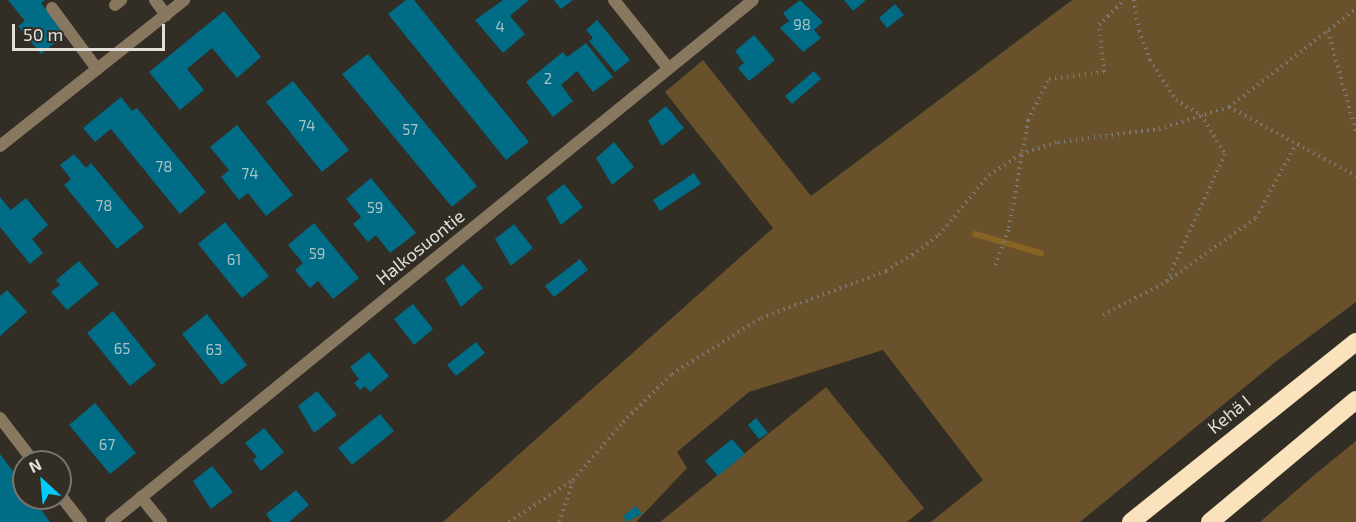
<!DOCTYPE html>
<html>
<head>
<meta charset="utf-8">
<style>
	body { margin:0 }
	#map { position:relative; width:1356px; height:522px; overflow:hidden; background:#322d25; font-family:"Exo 2",sans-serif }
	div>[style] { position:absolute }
	.green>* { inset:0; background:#69512b }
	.stream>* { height:6px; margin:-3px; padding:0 3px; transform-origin:3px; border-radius:3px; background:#876424 }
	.building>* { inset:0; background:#006c86 }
	.path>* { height:4px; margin-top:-2px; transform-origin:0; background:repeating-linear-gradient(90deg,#7c7871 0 1.5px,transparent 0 6px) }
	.lane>* { height:12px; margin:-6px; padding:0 6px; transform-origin:6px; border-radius:6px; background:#88785f }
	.street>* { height:12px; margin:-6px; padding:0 6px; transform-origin:6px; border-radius:6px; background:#88785f }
	.highway>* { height:18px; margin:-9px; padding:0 9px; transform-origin:9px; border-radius:9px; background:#fae2bd }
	span { translate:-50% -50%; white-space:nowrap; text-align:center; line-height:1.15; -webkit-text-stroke:4.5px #322d25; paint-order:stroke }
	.number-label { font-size:15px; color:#aac3c5 }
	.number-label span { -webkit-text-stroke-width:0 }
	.street-label { font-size:18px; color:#e3e0da }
	.north { position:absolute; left:12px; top:450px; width:60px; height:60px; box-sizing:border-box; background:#322d25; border:2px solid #79756d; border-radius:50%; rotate:334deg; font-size:16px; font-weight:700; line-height:24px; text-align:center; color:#e3e0da }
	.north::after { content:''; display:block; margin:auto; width:21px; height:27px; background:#02cbf9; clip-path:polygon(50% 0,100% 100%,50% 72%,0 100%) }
	.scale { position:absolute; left:12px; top:24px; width:153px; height:27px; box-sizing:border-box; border:3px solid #e3e0da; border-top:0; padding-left:8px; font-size:18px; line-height:21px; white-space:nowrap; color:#e3e0da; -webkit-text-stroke:4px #322d25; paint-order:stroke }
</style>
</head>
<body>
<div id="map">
	<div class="green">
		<i style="clip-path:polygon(1072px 0,1356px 0,1356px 302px,1274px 363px,1080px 522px,931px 522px,983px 480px,883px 350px,749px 392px,677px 452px,687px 468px,636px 522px,443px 522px,773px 228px,665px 92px,703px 60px,811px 196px)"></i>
		<i style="clip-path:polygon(826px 387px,924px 508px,907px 522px,660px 522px)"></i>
		<i style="clip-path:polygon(1356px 441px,1356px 522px,1260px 522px,1313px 476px)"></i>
	</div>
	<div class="stream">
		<i style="left:975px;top:234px;width:69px;rotate:16.1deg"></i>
	</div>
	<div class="building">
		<i style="clip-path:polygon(8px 0,45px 0,41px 3px,66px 34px,41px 54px,18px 26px,25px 21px)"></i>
		<i style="clip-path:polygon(406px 0,414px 0,529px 142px,506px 160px,388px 14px)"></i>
		<i style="clip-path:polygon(503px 0,529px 0,510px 16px,525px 34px,503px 53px,475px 20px)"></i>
		<i style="clip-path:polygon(554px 0,573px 0,561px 9px)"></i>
		<i style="clip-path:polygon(800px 0,823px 22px,814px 30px,821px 38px,803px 52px,780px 28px,789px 21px,783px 13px)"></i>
		<i style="clip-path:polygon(844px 0,866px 0,853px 11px)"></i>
		<i style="clip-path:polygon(895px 4px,904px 15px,887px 28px,879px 18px)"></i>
		<i style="clip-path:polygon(224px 11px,261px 57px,237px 78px,212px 48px,187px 69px,204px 90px,180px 110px,149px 72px)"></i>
		<i style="clip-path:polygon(597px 20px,630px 60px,615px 72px,589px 41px,593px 38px,586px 30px)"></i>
		<i style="clip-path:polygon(754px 35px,775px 60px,749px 81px,738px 68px,744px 63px,735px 51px)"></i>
		<i style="clip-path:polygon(586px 43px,613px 77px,593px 92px,577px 71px,561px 85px,573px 101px,553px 117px,526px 82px,563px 52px,567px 57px)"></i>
		<i style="clip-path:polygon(368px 54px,477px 186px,452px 207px,342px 74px)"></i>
		<i style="clip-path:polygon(814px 71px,821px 79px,792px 104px,785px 96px)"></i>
		<i style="clip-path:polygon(293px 81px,349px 150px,322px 172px,266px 102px)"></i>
		<i style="clip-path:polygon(121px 97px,132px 111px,137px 108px,206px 192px,180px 214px,111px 129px,95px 142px,83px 128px)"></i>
		<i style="clip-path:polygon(666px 106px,684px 128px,662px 146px,648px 121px)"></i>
		<i style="clip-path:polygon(237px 125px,293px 195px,266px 216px,248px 193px,239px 200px,221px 177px,229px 170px,210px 147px)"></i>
		<i style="clip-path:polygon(614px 142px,634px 167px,612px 185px,596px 158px)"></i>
		<i style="clip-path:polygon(74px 154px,86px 168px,91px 163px,144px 227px,117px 249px,64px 185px,71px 179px,60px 165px)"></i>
		<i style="clip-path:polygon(694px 173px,701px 184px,660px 211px,653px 200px)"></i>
		<i style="clip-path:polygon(371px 178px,416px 233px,390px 253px,376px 235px,368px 242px,353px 224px,361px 217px,346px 199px)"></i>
		<i style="clip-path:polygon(564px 184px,583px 207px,561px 225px,546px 198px)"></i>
		<i style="clip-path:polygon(0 197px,11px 210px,26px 198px,48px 225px,32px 239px,43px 253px,30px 264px,0 227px)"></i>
		<i style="clip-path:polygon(225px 222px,269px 276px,242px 298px,198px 244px)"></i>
		<i style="clip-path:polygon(314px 223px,359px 278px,333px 299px,318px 281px,310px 288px,295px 270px,303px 263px,288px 245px)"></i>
		<i style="clip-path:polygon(514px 224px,533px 248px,511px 266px,495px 239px)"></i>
		<i style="clip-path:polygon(580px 259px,588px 270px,554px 297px,545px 286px)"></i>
		<i style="clip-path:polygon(79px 261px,99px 284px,67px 310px,51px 292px,60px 285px,56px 280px)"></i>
		<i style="clip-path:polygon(463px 264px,483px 288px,461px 307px,445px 279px)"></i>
		<i style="clip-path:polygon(7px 290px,27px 312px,0 336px,0 296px)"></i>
		<i style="clip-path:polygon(413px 304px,433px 329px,414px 345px,394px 319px)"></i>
		<i style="clip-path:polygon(113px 311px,156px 365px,130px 386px,87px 333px)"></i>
		<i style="clip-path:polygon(207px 314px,247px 365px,222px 385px,182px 334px)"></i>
		<i style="clip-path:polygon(476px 342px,485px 353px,456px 376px,447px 365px)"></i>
		<i style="clip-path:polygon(369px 352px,389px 376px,370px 392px,365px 386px,360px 390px,354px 383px,359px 379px,350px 367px)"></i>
		<i style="clip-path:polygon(317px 391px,337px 415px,314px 433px,298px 406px)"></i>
		<i style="clip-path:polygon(95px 403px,136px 453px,110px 474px,69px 425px)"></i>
		<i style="clip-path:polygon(380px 414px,394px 431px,352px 465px,338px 448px)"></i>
		<i style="clip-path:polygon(756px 418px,768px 433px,759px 439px,748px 425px)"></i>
		<i style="clip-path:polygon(264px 428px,284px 452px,261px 471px,253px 460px,257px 457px,245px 443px)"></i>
		<i style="clip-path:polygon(732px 439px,745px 454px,718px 476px,705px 461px)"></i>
		<i style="clip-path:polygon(0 454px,24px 486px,24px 498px,33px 498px,50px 522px,0 522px)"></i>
		<i style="clip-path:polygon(212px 466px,233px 492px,211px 509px,193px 481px)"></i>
		<i style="clip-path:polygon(296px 490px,309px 505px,289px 522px,272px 522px,266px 514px)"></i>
		<i style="clip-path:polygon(636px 506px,642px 514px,627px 522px,623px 516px)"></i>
	</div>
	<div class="path">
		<i style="left:1134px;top:0;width:31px;rotate:81deg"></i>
		<i style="left:1139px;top:31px;width:31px;rotate:69deg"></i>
		<i style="left:1150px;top:60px;width:48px;rotate:57deg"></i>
		<i style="left:1176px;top:100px;width:29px;rotate:31deg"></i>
		<i style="left:1201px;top:115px;width:46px;rotate:58.4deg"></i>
		<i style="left:1225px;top:154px;width:141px;rotate:114.7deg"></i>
		<i style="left:1328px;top:31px;width:106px;rotate:74.6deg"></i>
		<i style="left:1229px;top:107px;width:145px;rotate:28.5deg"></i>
		<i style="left:995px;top:265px;width:40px;rotate:-69deg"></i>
		<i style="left:1009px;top:228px;width:110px;rotate:-80deg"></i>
		<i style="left:1028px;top:120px;width:46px;rotate:-62.9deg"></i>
		<i style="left:1049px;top:79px;width:55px;rotate:-7.3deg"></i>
		<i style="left:1104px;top:72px;width:47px;rotate:-96.1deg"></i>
		<i style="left:1099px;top:25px;width:35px;rotate:-45deg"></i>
		<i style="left:1103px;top:315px;width:71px;rotate:-27.6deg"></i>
		<i style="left:1166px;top:282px;width:110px;rotate:-35.4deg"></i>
		<i style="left:1256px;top:218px;width:84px;rotate:-61.6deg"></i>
		<i style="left:509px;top:522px;width:77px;rotate:-33.3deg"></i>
		<i style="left:573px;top:480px;width:77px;rotate:-49.2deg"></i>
		<i style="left:623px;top:422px;width:69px;rotate:-44.4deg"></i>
		<i style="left:672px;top:374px;width:105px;rotate:-32.2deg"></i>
		<i style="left:761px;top:318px;width:134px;rotate:-20.6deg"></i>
		<i style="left:886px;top:271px;width:31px;rotate:-32deg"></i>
		<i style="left:912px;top:255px;width:34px;rotate:-37deg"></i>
		<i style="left:939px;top:235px;width:78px;rotate:-50.2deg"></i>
		<i style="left:989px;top:175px;width:38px;rotate:-33deg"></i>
		<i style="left:1021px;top:154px;width:39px;rotate:-18deg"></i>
		<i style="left:1058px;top:142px;width:102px;rotate:-7.3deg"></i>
		<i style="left:1159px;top:129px;width:73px;rotate:-17.4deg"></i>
		<i style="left:1229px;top:107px;width:160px;rotate:-37.7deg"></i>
		<i style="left:559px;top:522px;width:43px;rotate:-71.1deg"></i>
	</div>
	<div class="lane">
		<i style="left:155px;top:0;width:19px;rotate:54deg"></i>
		<i style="left:115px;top:5px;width:8px;rotate:-40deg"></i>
		<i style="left:52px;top:8px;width:76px;rotate:53.6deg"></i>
		<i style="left:0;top:418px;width:56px;rotate:52.3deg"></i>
		<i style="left:60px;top:495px;width:34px;rotate:52deg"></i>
	</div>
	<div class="street">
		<i style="left:614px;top:0;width:87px;rotate:51.5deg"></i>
		<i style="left:0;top:146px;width:235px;rotate:-38.4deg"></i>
		<i style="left:141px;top:497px;width:32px;rotate:51deg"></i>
		<i style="left:111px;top:522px;width:827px;rotate:-39.11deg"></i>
	</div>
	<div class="highway">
		<i style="left:1131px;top:522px;width:288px;rotate:-38.7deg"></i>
		<i style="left:1210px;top:522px;width:190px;rotate:-39.9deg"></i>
	</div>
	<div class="number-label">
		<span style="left:802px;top:25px">98</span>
		<span style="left:500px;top:27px">4</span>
		<span style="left:548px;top:79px">2</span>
		<span style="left:307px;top:126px">74</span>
		<span style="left:410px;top:130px">57</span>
		<span style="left:164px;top:167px">78</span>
		<span style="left:250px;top:174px">74</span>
		<span style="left:104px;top:206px">78</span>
		<span style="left:375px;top:208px">59</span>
		<span style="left:317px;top:254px">59</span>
		<span style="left:234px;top:260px">61</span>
		<span style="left:122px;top:349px">65</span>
		<span style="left:214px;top:350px">63</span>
		<span style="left:107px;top:445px">67</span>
	</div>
	<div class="street-label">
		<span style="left:420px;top:247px;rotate:-39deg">Halkosuontie</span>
		<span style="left:1229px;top:414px;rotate:-39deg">Kehä I</span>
	</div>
	<div class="north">N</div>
	<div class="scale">50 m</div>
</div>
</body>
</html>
